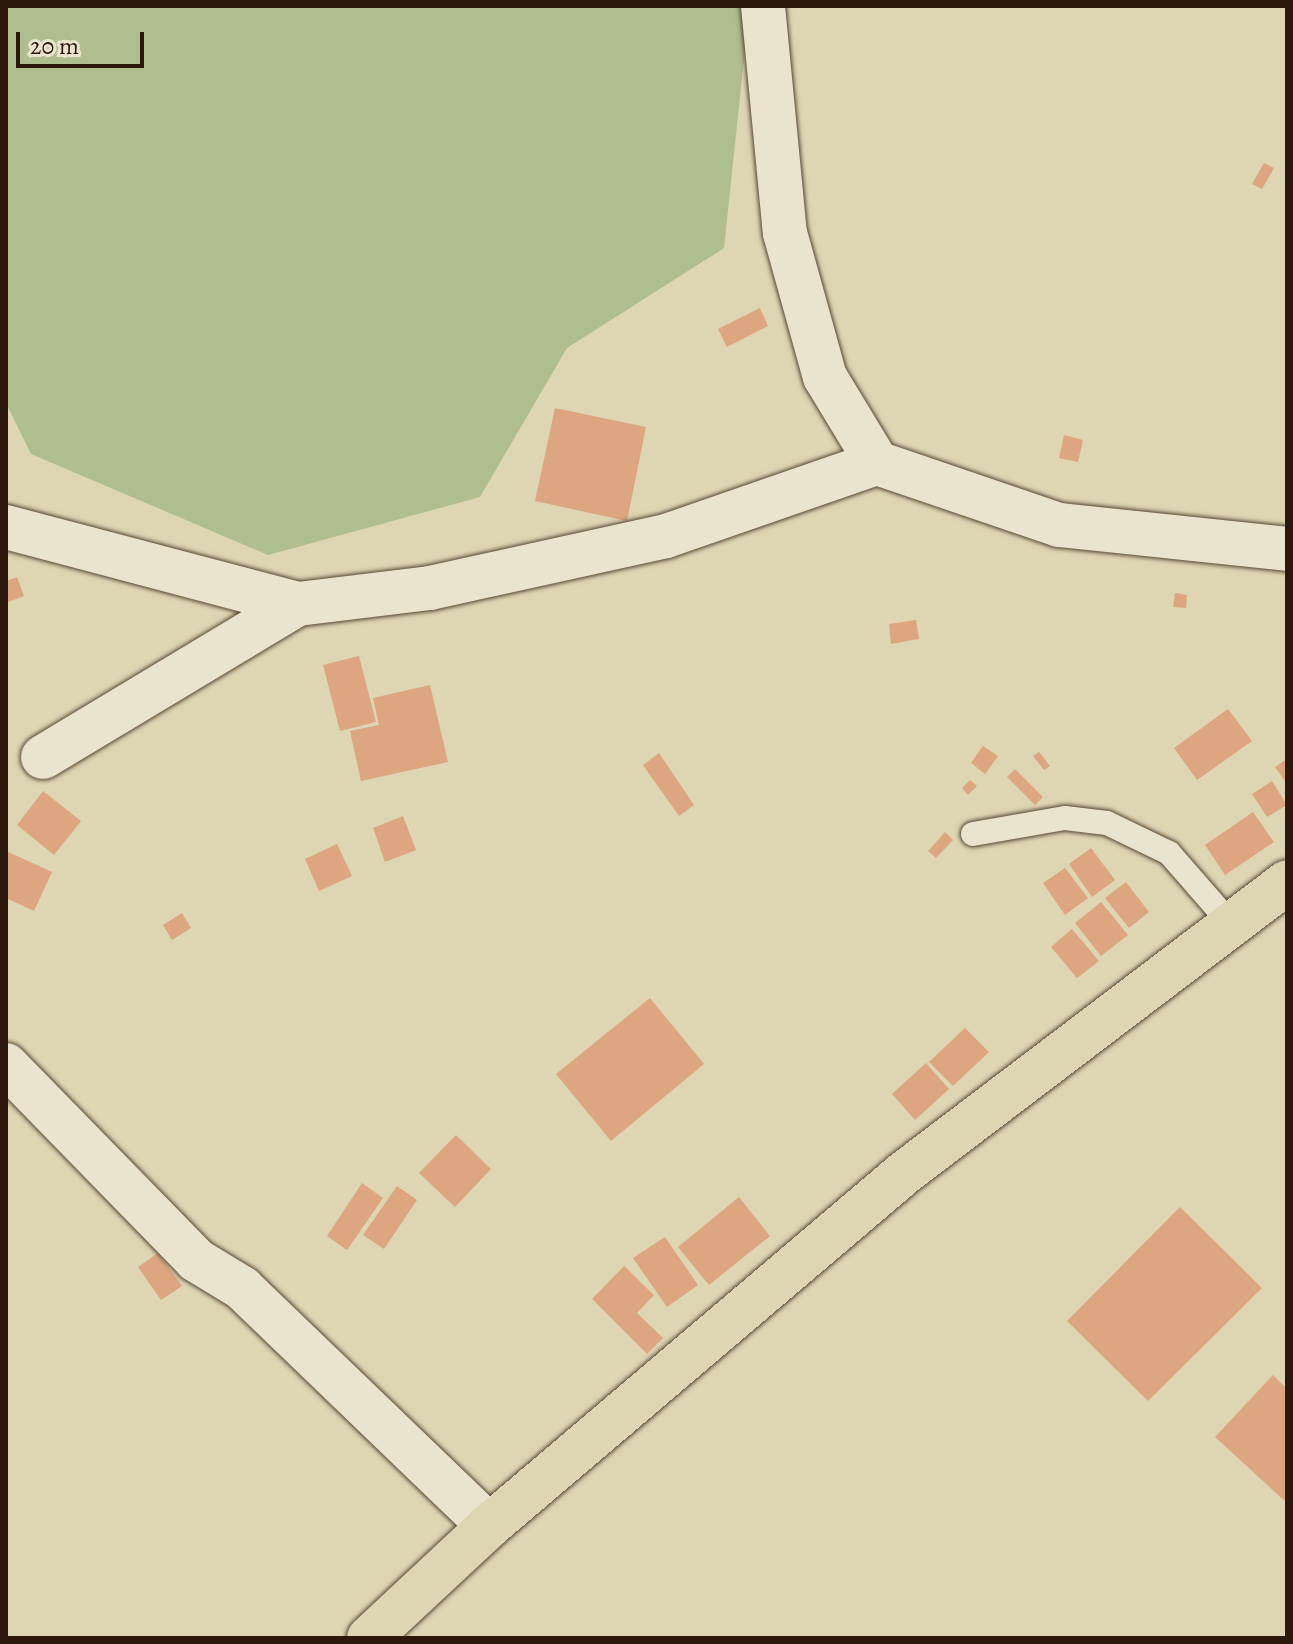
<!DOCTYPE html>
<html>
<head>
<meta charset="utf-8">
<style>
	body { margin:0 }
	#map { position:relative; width:1293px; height:1644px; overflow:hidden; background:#ded5b3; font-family:Alegreya,serif }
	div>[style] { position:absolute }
	.green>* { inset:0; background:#afbe8e }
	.building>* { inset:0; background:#dda580 }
	.roads { filter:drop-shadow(0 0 2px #584736) drop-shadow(0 0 2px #584736) }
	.service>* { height:24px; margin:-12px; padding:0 12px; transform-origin:12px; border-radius:12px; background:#eae4ce }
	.minor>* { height:44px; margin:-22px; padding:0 22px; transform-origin:22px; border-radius:22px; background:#eae4ce }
	.primary>* { height:44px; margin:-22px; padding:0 22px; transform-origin:22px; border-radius:22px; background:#ded5b3 }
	span { translate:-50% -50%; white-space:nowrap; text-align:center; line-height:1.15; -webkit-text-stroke:6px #eae4ce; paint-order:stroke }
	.frame { position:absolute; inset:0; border:8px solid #2c180d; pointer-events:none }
	.scale { position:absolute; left:16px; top:32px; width:128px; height:36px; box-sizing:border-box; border:4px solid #2c180d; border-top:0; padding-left:10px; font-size:24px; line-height:28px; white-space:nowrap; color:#2c180d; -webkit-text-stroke:6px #eae4ce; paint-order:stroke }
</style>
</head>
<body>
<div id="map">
	<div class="green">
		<i style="clip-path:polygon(6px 6px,743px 6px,746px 40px,724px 248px,567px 348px,480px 497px,268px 555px,31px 454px,6px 403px)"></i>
	</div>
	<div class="building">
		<i style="clip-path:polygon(1264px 163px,1274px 168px,1262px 189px,1252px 184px)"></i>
		<i style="clip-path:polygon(760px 308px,768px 326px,727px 347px,718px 329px)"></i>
		<i style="clip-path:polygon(555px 408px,646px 427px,627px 521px,535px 501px)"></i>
		<i style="clip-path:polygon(1064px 435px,1083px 440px,1078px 462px,1059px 458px)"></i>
		<i style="clip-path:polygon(17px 577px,24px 596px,6px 603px,6px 581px)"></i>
		<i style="clip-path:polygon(1175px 593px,1187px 595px,1186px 608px,1173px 607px)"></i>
		<i style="clip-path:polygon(916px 620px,919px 639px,891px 644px,889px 624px)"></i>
		<i style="clip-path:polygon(359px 656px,376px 722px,340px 731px,323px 665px)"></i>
		<i style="clip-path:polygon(430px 685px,448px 762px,361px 781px,350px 731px,379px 725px,373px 698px)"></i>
		<i style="clip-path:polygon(1228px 709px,1252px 741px,1197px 780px,1174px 748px)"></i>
		<i style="clip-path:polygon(983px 746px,998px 756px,985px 774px,971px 763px)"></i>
		<i style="clip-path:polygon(1039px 752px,1050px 766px,1044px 770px,1033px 756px)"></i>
		<i style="clip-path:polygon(659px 753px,694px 805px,679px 816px,643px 765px)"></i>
		<i style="clip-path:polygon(1287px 759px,1287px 784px,1275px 767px)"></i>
		<i style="clip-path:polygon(1015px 769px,1043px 797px,1035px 805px,1007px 777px)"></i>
		<i style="clip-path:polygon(970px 780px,977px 786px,968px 795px,962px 788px)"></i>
		<i style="clip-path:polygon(1272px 781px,1287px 805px,1267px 817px,1252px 794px)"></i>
		<i style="clip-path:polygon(43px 791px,81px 821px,54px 855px,17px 825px)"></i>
		<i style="clip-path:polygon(1253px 812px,1274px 842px,1225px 875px,1205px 845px)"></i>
		<i style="clip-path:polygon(403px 816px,416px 850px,385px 862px,373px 828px)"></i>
		<i style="clip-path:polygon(945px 832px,953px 840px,936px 858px,928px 851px)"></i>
		<i style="clip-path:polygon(337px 844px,352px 876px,319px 891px,305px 859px)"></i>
		<i style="clip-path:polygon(1091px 848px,1115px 880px,1092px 897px,1069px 864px)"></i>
		<i style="clip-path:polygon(6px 851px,52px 872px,34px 911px,6px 898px)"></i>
		<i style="clip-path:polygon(1065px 868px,1088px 898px,1065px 915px,1043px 883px)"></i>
		<i style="clip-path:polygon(1126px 882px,1149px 912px,1129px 928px,1105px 898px)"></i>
		<i style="clip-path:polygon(1101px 902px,1128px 935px,1101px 956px,1075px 923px)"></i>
		<i style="clip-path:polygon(182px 913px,191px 928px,172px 940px,163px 925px)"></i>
		<i style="clip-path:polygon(1072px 929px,1099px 961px,1077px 978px,1051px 947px)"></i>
		<i style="clip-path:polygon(650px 998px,704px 1064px,611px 1141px,556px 1074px)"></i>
		<i style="clip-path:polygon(965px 1028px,989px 1052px,953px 1086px,929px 1062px)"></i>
		<i style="clip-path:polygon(926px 1063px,949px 1089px,915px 1120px,892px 1094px)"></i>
		<i style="clip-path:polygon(456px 1135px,491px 1169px,455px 1207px,419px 1173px)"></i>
		<i style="clip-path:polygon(362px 1183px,383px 1198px,347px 1250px,327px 1236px)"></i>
		<i style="clip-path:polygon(397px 1186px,417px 1200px,384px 1249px,363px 1235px)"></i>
		<i style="clip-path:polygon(739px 1197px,770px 1236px,709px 1285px,678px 1247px)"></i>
		<i style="clip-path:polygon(1180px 1207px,1262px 1288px,1148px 1401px,1067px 1321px)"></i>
		<i style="clip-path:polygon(665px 1237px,698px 1285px,667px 1307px,633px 1258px)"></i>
		<i style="clip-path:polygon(158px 1253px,182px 1286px,161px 1300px,138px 1267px)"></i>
		<i style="clip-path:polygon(624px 1266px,654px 1295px,637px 1313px,663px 1338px,647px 1354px,592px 1299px)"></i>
		<i style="clip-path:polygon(1273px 1375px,1287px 1389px,1287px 1503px,1215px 1437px)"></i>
	</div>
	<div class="roads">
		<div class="service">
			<i style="left:973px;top:834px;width:93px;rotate:-9.9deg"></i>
			<i style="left:1065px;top:818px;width:42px;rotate:6.8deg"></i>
			<i style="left:1107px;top:823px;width:69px;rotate:25.8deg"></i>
			<i style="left:1169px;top:853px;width:94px;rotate:48.9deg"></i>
		</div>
		<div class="minor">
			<i style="left:763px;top:6px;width:228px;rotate:84.5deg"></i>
			<i style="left:785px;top:233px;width:149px;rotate:74.5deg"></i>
			<i style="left:825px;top:377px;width:100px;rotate:58.8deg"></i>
			<i style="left:877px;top:463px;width:192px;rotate:18.8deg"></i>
			<i style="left:1059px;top:525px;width:229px;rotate:6deg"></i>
			<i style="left:6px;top:527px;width:302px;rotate:14.8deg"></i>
			<i style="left:298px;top:604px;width:133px;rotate:-6.9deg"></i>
			<i style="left:430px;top:588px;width:242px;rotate:-12.4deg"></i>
			<i style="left:666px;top:536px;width:223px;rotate:-19.1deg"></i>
			<i style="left:43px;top:757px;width:297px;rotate:-31deg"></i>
			<i style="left:6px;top:1065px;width:272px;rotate:45.7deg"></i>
			<i style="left:196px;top:1260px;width:54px;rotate:31.3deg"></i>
			<i style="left:242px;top:1288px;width:343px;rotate:43.9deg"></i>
		</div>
		<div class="primary">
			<i style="left:369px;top:1638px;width:164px;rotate:-43deg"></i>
			<i style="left:489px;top:1526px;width:545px;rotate:-40.38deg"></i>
			<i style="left:904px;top:1173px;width:481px;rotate:-37.2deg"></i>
		</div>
	</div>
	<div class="frame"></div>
	<div class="scale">20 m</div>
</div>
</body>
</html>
